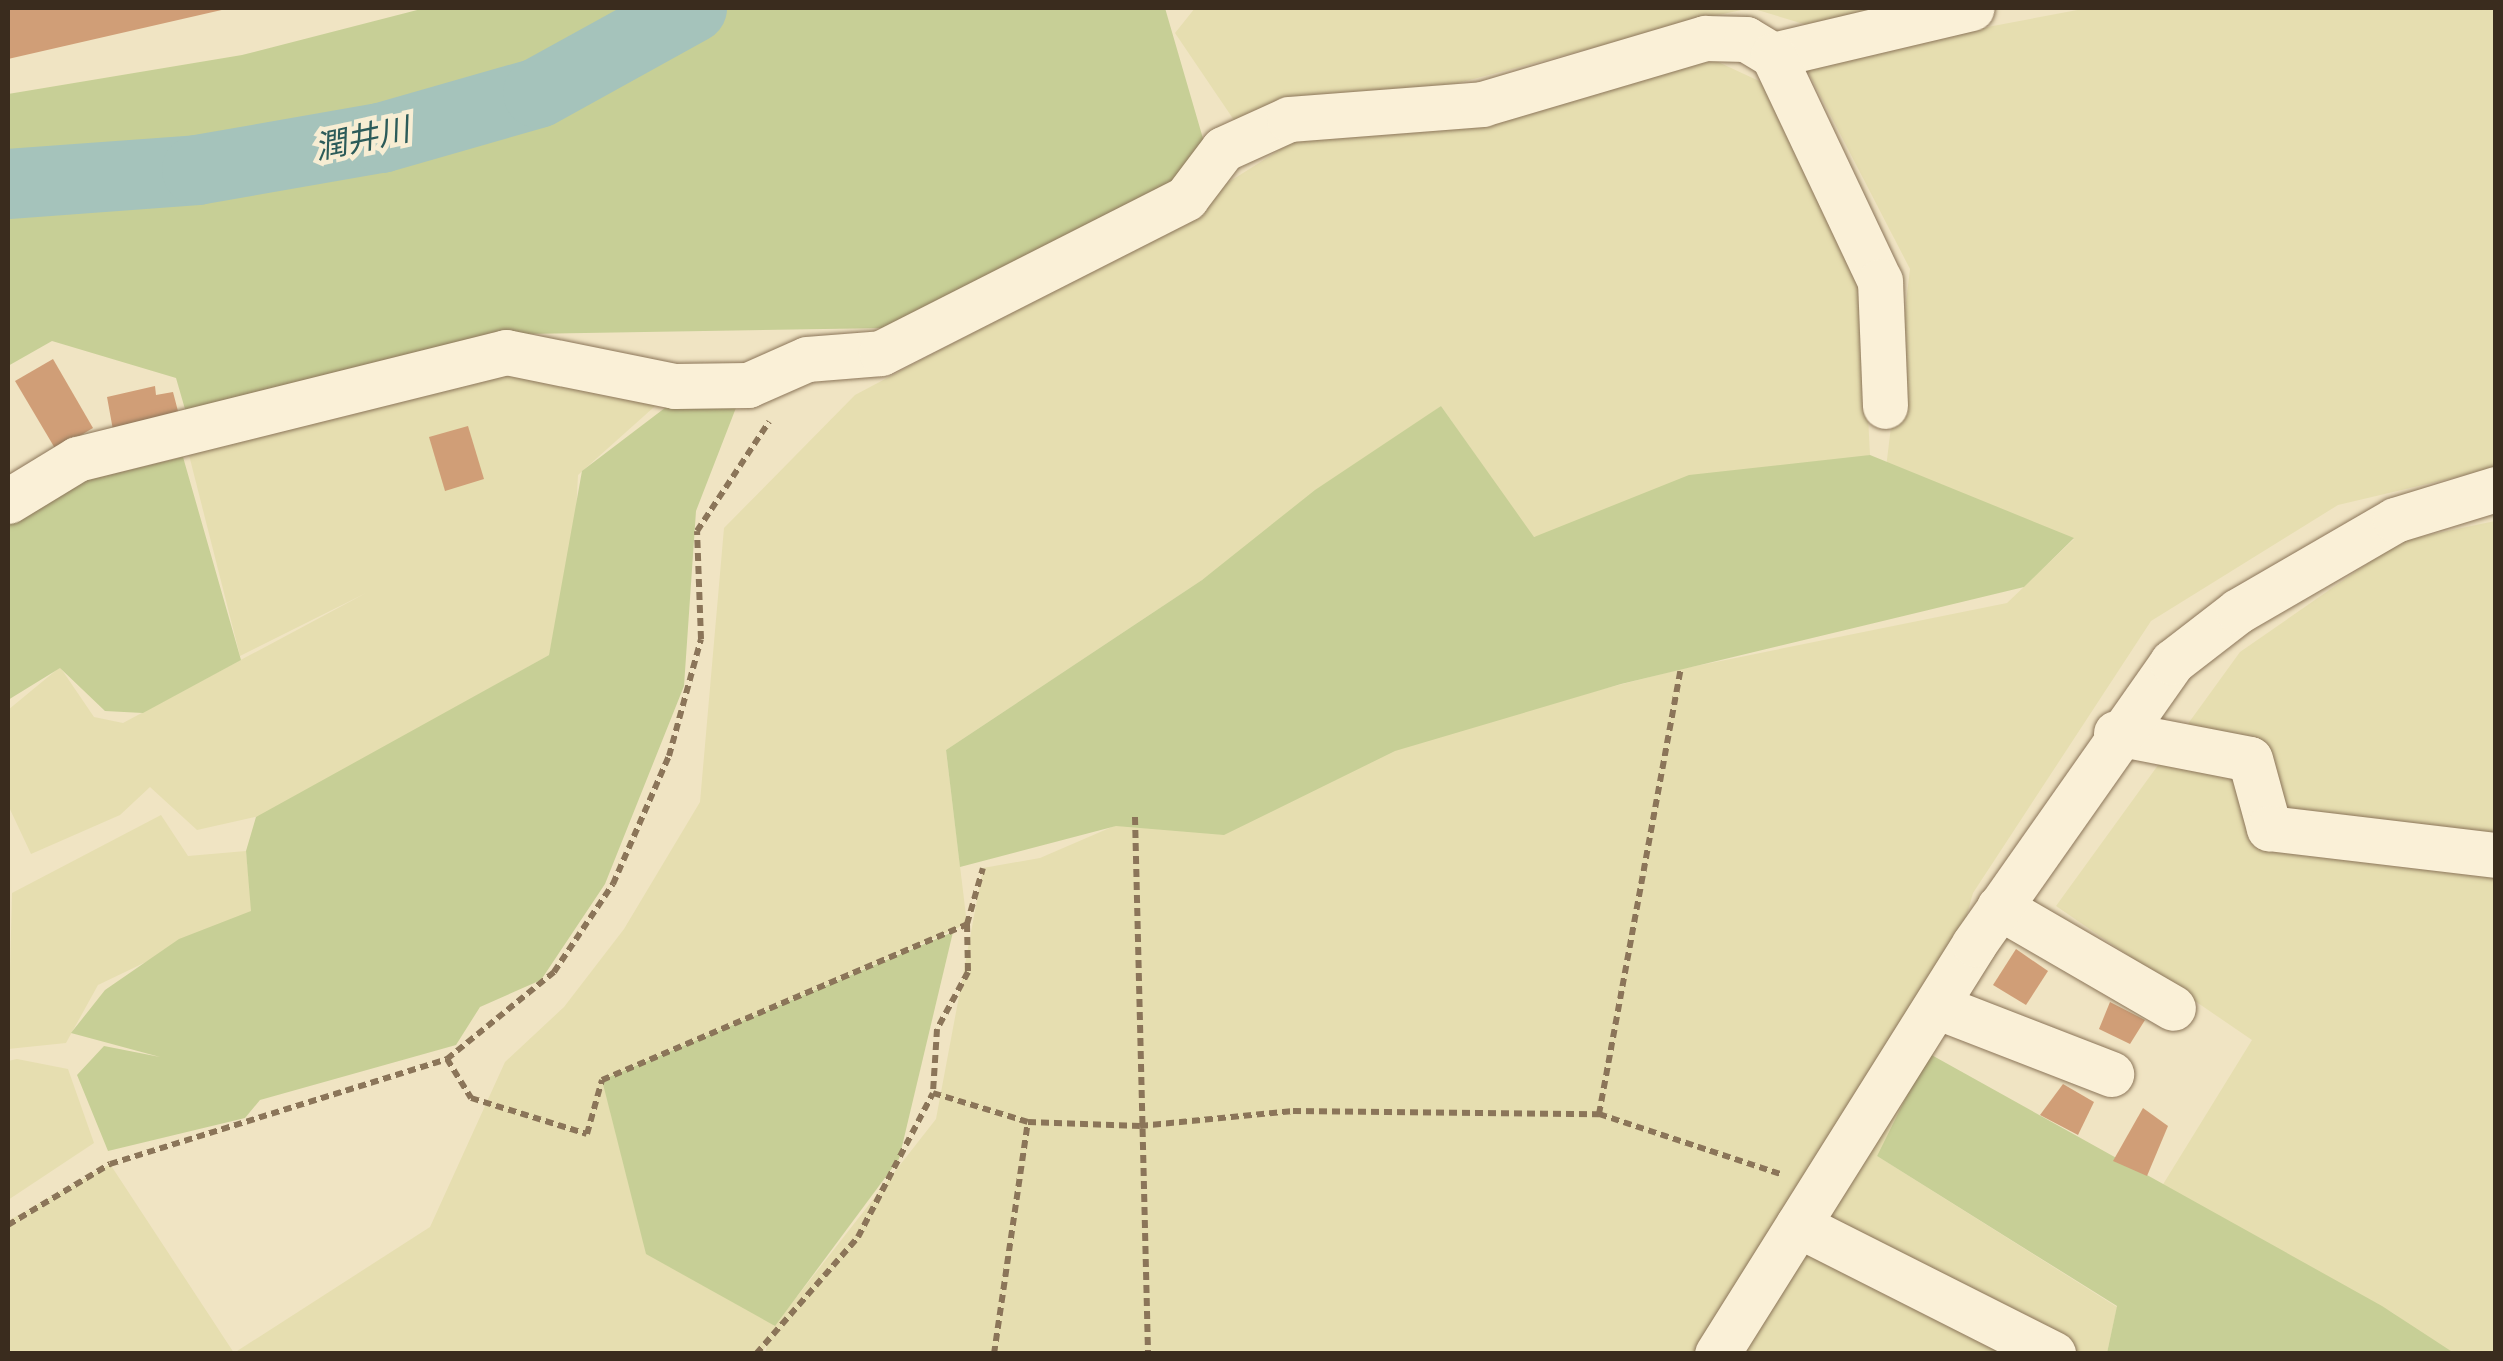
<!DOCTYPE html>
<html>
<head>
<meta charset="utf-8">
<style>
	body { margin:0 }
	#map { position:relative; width:2503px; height:1361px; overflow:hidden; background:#f0e4c3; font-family:Lora,"Noto Sans JP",serif }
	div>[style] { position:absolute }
	.farmland>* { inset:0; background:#e6deb0 }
	.green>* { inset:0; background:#c7cf96 }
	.river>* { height:70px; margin:-35px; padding:0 35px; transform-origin:35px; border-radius:35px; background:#a5c3bb }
	.building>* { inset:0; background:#d09e77 }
	.path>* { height:6px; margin-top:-3px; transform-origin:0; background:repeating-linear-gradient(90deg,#8b7559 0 8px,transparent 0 13px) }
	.roads { filter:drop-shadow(0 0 2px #8b7559) drop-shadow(0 0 2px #8b7559) }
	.minor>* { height:45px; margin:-22.5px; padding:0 22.5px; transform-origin:22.5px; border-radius:22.5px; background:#faf0d7 }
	span { translate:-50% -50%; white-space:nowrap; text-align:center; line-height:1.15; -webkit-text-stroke:9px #f7edd3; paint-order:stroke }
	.water-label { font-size:32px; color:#2c5b59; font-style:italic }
	.frame { position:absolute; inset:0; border:10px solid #3a2c1e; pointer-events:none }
</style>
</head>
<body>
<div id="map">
	<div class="farmland">
		<i style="clip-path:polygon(1195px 8px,1887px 8px,1807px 25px,1751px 8px,1718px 15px,1347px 112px,1716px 61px,1772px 87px,1861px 279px,1870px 455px,1533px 537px,1441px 406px,1202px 580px,946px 750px,967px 924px,602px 1081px,774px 1326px,936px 1119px,983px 868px,1040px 858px,1135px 817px,1342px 769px,1482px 720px,1681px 669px,2007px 603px,2074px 539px,1886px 468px,1910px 269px,1803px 62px,2088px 8px,2495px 8px,2495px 468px,2338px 505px,2151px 621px,1973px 893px,1928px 1053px,1877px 1156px,2117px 1307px,2107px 1353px,765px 1353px,769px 1339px,762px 1354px,8px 1353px,8px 1221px,110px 1164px,234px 1353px,430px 1227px,505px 1062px,564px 1007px,624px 929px,700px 802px,724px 528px,855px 395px,1081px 275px,1332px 117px,1240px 129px,1175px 33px)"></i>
		<i style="clip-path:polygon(518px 370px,663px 399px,578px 475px,575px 533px,549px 655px,264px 815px,197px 830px,150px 787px,120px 815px,31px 854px,8px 805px,8px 710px,60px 667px,94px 717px,123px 723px,366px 593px,240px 656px,188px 451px)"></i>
		<i style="clip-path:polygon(2495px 521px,2495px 1353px,2447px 1353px,2393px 1313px,2162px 1186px,2252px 1040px,2056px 906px,2240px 652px,2400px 541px)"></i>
		<i style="clip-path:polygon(161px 815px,188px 856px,246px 851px,252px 911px,98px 985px,66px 1043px,8px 1049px,12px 893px)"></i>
		<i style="clip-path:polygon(17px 1059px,68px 1069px,94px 1143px,8px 1200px,8px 1061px)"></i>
	</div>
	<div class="green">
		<i style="clip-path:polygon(425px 8px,1165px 8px,1211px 166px,886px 328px,525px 334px,187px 416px,176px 378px,52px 341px,8px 366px,8px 94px,242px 55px)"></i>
		<i style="clip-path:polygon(678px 398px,739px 400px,696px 511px,684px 686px,605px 884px,541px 980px,480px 1007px,456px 1045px,260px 1100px,245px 1118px,108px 1151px,77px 1075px,104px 1046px,160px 1057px,71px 1033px,105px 990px,179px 939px,251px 911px,246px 851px,256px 817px,549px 655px,582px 471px)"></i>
		<i style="clip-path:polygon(1441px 406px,1534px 537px,1689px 475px,1870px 455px,2074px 538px,2024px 587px,1621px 684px,1395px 751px,1224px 835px,1116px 826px,960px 867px,946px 750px,1202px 580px,1315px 490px)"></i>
		<i style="clip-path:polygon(183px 457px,241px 660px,143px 713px,105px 711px,60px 668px,8px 700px,8px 522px,67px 485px)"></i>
		<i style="clip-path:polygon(953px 932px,899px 1159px,775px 1326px,646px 1254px,602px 1080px)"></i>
		<i style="clip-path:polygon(1928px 1053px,2382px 1306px,2454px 1353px,2107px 1353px,2117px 1306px,1877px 1156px)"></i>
	</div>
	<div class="river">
		<i style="left:8px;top:184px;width:190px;rotate:-4.2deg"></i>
		<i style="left:197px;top:170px;width:187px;rotate:-9.9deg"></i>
		<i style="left:381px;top:138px;width:163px;rotate:-16deg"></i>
		<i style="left:538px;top:93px;width:176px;rotate:-28.9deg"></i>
	</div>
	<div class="building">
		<i style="clip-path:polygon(8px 8px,225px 8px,226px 9px,8px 59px)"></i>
		<i style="clip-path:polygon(53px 359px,93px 428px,56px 450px,15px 381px)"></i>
		<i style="clip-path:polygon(155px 386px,156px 395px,173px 392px,179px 415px,113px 430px,107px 397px)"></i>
		<i style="clip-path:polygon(468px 426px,484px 479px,445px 491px,429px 437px)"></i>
		<i style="clip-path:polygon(2016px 949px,2048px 971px,2026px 1005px,1993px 985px)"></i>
		<i style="clip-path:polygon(2110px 1002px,2145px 1020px,2130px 1044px,2099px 1029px)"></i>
		<i style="clip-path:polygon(2063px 1084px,2094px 1102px,2078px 1135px,2040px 1115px)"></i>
		<i style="clip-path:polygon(2143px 1108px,2168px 1126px,2147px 1176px,2113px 1161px)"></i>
	</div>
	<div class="path">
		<i style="left:1135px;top:817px;width:537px;rotate:88.61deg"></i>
		<i style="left:967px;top:924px;width:58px;rotate:-74.1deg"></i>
		<i style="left:447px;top:1059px;width:46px;rotate:58.4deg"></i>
		<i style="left:471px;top:1098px;width:121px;rotate:17.2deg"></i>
		<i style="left:587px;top:1134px;width:56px;rotate:-74.5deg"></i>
		<i style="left:602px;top:1080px;width:397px;rotate:-23.1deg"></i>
		<i style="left:967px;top:924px;width:48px;rotate:88.8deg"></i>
		<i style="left:968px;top:972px;width:65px;rotate:118.5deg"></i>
		<i style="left:937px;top:1029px;width:64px;rotate:93.6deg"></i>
		<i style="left:1599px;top:1114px;width:452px;rotate:-79.6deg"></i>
		<i style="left:8px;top:1225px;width:119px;rotate:-30.9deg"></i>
		<i style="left:110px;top:1164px;width:353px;rotate:-17.3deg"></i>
		<i style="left:447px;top:1059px;width:138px;rotate:-39.1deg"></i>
		<i style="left:554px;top:972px;width:106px;rotate:-56.2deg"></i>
		<i style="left:613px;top:884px;width:140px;rotate:-66.4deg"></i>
		<i style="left:669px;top:756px;width:121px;rotate:-74.7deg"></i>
		<i style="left:701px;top:639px;width:108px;rotate:-92.1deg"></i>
		<i style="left:697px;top:531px;width:131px;rotate:-56.6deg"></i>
		<i style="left:756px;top:1354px;width:155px;rotate:-48.9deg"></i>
		<i style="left:858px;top:1237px;width:162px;rotate:-62.5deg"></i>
		<i style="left:933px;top:1093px;width:99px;rotate:17deg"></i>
		<i style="left:1028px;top:1122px;width:112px;rotate:2deg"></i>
		<i style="left:1140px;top:1126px;width:154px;rotate:-5.6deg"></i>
		<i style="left:1293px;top:1111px;width:306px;rotate:0.6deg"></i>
		<i style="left:1599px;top:1114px;width:194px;rotate:18.3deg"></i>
		<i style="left:994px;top:1354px;width:234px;rotate:-81.7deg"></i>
	</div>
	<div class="roads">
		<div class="minor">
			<i style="left:1773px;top:55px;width:204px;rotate:-13.3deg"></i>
			<i style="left:8px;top:501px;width:81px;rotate:-31.3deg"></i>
			<i style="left:77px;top:459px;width:442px;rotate:-14deg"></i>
			<i style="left:506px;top:352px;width:172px;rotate:11.4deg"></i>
			<i style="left:675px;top:386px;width:73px;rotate:-0.8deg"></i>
			<i style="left:748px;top:385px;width:64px;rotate:-23.8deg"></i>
			<i style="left:807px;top:359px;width:74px;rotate:-4.6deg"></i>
			<i style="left:881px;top:353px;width:342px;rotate:-26.9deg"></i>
			<i style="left:1186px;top:198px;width:61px;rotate:-52.9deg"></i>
			<i style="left:1223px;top:149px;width:72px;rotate:-24.4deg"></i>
			<i style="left:1289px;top:119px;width:194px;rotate:-4.4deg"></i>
			<i style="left:1482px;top:104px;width:233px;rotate:-16.5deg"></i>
			<i style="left:1705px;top:38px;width:41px;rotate:1.4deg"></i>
			<i style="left:1746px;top:39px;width:31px;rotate:31deg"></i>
			<i style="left:1773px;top:55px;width:250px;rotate:64.7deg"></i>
			<i style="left:1880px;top:281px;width:125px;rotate:87.7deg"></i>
			<i style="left:2116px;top:733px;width:136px;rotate:11deg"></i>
			<i style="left:2250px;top:759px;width:72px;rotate:74.6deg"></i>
			<i style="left:2269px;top:828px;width:229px;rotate:6.8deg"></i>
			<i style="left:1999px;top:907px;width:201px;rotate:30.1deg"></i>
			<i style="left:1936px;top:1006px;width:188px;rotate:21.2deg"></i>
			<i style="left:1798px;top:1225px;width:286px;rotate:26.8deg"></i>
			<i style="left:1717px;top:1354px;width:484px;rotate:-57.9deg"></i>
			<i style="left:1974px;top:944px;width:345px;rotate:-54.9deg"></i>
			<i style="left:2172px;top:662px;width:83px;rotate:-37.7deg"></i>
			<i style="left:2238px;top:611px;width:181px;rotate:-30.1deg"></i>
			<i style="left:2395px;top:520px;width:106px;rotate:-17.1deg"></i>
		</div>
	</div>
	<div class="water-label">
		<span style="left:362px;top:139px;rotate:-12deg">潤井川</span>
	</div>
	<div class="frame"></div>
</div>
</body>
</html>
